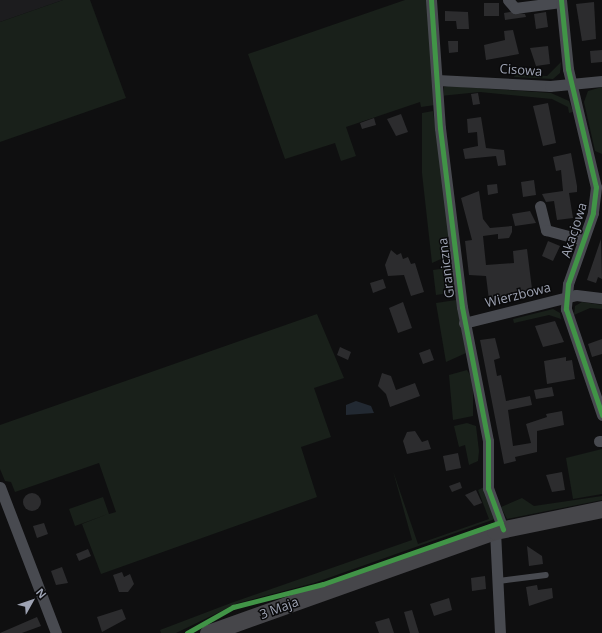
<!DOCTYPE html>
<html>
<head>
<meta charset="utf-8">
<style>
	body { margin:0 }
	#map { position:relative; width:602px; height:633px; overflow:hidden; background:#0f0f10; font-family:"Open Sans",sans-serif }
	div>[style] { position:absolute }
	.built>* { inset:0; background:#1c1c1e }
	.green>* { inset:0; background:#19201a }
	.water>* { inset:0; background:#222932 }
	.building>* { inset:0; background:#2c2c2e }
	.round { border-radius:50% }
	.service>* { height:5.5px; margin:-2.75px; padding:0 2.75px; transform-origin:2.75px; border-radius:2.75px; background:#484a50 }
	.minor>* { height:11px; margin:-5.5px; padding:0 5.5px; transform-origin:5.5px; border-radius:5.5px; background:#484a50 }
	.primary>* { height:17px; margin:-8.5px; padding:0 8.5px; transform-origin:8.5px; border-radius:8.5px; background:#46464a }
	.cycleway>* { height:5px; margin:-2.5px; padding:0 2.5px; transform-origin:2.5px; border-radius:2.5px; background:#419447 }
	span { translate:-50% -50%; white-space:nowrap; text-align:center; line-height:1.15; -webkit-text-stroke:3px #0a0a0b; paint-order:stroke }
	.street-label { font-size:13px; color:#9ea3b3 }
	.north { position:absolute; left:12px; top:581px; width:40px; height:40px; -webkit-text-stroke:3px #0a0a0b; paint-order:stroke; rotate:50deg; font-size:11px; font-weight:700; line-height:16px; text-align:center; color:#9ea3b3 }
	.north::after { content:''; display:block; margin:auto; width:14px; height:18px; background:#9ea3b3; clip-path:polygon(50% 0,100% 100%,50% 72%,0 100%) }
</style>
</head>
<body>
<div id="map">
	<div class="built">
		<i style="clip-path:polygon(0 0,63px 0,0 22px)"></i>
	</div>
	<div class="green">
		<i style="clip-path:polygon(63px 0,90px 0,126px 98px,0 142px,0 22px)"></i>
		<i style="clip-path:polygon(405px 0,428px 0,435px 105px,421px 107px,420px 102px,346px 127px,356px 156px,341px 161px,335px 143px,285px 159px,248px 54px)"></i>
		<i style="clip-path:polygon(561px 62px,560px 73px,553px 79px,514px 77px,515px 74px,547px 76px)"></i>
		<i style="clip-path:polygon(448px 86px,551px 93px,569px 101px,573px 112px,569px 113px,568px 107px,552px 99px,480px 92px,440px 96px,444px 96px,444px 87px)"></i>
		<i style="clip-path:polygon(602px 87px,602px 154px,595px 151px,584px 102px,588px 91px)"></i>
		<i style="clip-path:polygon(433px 111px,452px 254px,432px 263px,422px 173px,422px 113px)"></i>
		<i style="clip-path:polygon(448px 268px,454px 271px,456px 292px,436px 295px,433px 270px)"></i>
		<i style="clip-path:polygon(456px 300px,466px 353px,446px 362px,436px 303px)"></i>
		<i style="clip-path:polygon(582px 302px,602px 305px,602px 309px,590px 308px,574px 315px,575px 306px)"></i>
		<i style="clip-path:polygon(553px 309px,560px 313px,561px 319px,549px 315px,514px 323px,513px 319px)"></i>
		<i style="clip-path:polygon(317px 314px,344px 378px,314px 388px,331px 437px,301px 447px,317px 497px,101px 574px,82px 524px,108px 514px,75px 526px,69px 509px,103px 497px,109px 514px,116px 512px,99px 463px,15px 492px,11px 482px,5px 481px,0 469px,0 425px)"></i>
		<i style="clip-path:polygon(467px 370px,473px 380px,473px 416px,453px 420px,449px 375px)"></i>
		<i style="clip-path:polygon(467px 423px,476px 426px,479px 451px,478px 461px,469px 465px,465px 445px,459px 447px,454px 426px)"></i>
		<i style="clip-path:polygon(602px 449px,602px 494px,573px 499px,566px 458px)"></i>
		<i style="clip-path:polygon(393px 471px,418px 544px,489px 519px,478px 490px,484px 487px,495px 519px,314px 583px,238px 603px,176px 633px,161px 633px,160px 630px,231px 603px,412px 540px)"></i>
		<i style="clip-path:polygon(602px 496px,602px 500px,507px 519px,501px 507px,522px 498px,534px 506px)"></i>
	</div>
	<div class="water">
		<i style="clip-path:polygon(356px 401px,371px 406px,374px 413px,346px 415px,346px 405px)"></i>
	</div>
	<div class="building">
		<i style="clip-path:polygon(594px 2px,596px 39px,582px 41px,576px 4px)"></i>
		<i style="clip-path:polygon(484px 3px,499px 3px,499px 16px,484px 16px)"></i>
		<i style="clip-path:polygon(445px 11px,468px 12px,469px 29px,457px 29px,456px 21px,445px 21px)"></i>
		<i style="clip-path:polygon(510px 12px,525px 14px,526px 17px,505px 20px,504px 13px)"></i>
		<i style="clip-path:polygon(546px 12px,548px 27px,536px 29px,534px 14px)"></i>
		<i style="clip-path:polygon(513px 30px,519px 54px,486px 60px,484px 45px,505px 40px,504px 31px)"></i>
		<i style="clip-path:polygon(448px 41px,458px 41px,458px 52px,449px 53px)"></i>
		<i style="clip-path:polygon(548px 46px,550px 64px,536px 66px,530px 48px)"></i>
		<i style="clip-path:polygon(602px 50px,602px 62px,591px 63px,590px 51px)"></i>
		<i style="clip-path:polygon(478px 93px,480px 104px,473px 105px,471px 94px)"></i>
		<i style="clip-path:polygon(548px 103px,556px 143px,543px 146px,533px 106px)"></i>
		<i style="clip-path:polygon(401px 114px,408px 132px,396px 136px,387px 119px)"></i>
		<i style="clip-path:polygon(481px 117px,486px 148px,504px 150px,506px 165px,498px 166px,496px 156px,465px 159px,463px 149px,478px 146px,477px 132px,468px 133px,467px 119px)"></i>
		<i style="clip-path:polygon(374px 118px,376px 125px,362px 129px,360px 123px)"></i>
		<i style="clip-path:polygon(571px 153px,577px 186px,577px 192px,569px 193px,573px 218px,557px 220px,554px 201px,546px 202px,542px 194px,563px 191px,561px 170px,556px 171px,553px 157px)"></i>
		<i style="clip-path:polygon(534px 180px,536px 195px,523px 197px,521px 182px)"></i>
		<i style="clip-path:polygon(497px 184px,498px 193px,488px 195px,487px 185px)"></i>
		<i style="clip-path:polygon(479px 191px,483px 219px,490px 228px,512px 226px,512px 232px,509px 238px,498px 239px,498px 234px,483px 236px,486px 265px,514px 263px,513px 251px,527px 249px,532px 289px,504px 297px,505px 300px,489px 300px,486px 276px,469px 275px,465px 241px,472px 240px,461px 198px)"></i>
		<i style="clip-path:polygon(530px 211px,536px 223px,515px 226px,512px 214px)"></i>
		<i style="clip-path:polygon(601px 239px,602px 279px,598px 277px,596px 283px,587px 280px)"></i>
		<i style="clip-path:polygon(548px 241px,560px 246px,553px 261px,542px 256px)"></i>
		<i style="clip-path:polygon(391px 250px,397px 255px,401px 253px,403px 259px,408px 257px,411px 264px,415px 263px,424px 292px,411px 296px,404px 275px,388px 276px,385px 265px)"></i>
		<i style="clip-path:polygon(383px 279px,386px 288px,373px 293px,370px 283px)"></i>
		<i style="clip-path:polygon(403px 302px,412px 328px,398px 333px,389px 308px)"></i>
		<i style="clip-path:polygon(555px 321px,564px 342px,543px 347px,535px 326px)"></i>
		<i style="clip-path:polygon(495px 338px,500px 358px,494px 360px,497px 376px,501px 375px,506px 401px,530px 396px,532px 405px,508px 410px,513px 446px,531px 443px,526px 424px,547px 417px,546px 414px,562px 411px,564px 425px,537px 431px,537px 452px,515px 457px,516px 461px,504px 464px,480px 340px)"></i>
		<i style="clip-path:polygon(602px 339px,602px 354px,592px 357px,588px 344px)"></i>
		<i style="clip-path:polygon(340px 347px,351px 352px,348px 360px,337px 355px)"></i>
		<i style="clip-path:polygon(430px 349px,434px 360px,423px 364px,419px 353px)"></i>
		<i style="clip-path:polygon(566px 357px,566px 361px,572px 360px,575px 379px,547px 384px,544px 361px)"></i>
		<i style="clip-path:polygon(382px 373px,391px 376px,396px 390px,415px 383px,420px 396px,390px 407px,386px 394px,378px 386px)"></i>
		<i style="clip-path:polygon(552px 387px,554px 396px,536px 399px,534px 390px)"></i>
		<i style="clip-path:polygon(415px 431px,422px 442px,428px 440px,431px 449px,407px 454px,403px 441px,407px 432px)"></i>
		<i style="clip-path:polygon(458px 453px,461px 468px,446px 471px,443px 456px)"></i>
		<i style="clip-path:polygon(562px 472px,565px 490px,552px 492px,546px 475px)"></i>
		<i style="clip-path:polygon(460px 482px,462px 488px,452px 492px,449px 486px)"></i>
		<i style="clip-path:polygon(476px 490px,482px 503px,474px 506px,465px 495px)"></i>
		<i class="round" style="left:23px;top:493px;width:18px;height:18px"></i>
		<i style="clip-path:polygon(44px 523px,48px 534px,37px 538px,33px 526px)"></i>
		<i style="clip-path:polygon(527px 546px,542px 556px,543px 564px,529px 566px)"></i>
		<i style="clip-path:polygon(88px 549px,91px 556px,79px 561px,76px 554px)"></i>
		<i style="clip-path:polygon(62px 567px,68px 583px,56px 585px,51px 571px)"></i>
		<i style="clip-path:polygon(122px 572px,124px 577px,130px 574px,134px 584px,128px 592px,119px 592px,113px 575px)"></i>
		<i style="clip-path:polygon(485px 576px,486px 589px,472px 591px,471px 578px)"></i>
		<i style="clip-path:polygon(537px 585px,538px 590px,552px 588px,553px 598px,529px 606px,526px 587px)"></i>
		<i style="clip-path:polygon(449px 598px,452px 610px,434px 616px,430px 604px)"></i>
		<i style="clip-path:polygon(122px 609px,126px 619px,102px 632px,97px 617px)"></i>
		<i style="clip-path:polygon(412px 610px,419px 633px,410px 633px,404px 612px)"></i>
		<i style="clip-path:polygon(37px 617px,41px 626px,22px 633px,0 633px)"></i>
		<i style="clip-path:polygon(389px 618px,394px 633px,379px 633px,375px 622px)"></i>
	</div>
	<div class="service">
		<i style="left:499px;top:581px;width:47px;rotate:-7.3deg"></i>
	</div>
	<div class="minor">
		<i style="left:431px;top:0;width:128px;rotate:86deg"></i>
		<i style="left:440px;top:128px;width:180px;rotate:83deg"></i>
		<i style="left:462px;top:307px;width:136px;rotate:79deg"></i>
		<i style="left:488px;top:441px;width:47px;rotate:90deg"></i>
		<i style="left:488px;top:488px;width:44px;rotate:69.9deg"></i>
		<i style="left:508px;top:0;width:11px;rotate:49deg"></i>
		<i style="left:515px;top:8px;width:46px;rotate:-7.4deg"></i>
		<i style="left:561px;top:0;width:69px;rotate:84.2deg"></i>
		<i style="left:568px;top:69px;width:121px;rotate:76.7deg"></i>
		<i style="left:596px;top:187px;width:26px;rotate:97deg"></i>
		<i style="left:593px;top:213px;width:75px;rotate:109.4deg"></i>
		<i style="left:568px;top:284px;width:25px;rotate:95deg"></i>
		<i style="left:566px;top:309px;width:112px;rotate:71.2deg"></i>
		<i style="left:437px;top:80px;width:113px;rotate:3deg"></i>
		<i style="left:550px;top:86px;width:52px;rotate:-5.5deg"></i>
		<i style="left:540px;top:206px;width:25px;rotate:76deg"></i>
		<i style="left:546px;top:230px;width:38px;rotate:15deg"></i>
		<i style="left:464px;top:323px;width:115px;rotate:-14deg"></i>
		<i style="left:576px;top:295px;width:26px;rotate:7deg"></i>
		<i style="left:599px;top:441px;width:3px"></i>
		<i style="left:0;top:487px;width:156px;rotate:69deg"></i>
		<i style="left:495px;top:531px;width:102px;rotate:87.2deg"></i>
	</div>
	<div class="primary">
		<i style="left:208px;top:633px;width:305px;rotate:-19.6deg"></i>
		<i style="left:495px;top:531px;width:109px;rotate:-11.6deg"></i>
	</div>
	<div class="cycleway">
		<i style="left:431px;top:0;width:128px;rotate:86deg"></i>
		<i style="left:440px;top:128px;width:180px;rotate:83deg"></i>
		<i style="left:462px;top:307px;width:136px;rotate:79deg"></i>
		<i style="left:488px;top:441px;width:47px;rotate:90deg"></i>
		<i style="left:488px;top:488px;width:44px;rotate:69.9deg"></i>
		<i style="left:561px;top:0;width:69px;rotate:84.2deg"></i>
		<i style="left:568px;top:69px;width:121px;rotate:76.7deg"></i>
		<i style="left:596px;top:187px;width:26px;rotate:97deg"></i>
		<i style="left:593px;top:213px;width:75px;rotate:109.4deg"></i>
		<i style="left:568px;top:284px;width:25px;rotate:95deg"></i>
		<i style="left:566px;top:309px;width:112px;rotate:71.2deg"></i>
		<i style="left:187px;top:633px;width:53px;rotate:-29.5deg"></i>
		<i style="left:233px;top:607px;width:93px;rotate:-14.3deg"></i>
		<i style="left:323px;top:584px;width:188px;rotate:-19.2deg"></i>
	</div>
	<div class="street-label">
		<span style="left:521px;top:70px;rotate:4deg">Cisowa</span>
		<span style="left:574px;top:230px;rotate:-72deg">Akacjowa</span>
		<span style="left:446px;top:268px;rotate:-97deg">Graniczna</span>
		<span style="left:518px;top:295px;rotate:-14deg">Wierzbowa</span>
		<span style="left:279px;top:608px;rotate:-20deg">3 Maja</span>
	</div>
	<div class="north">N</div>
</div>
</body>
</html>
